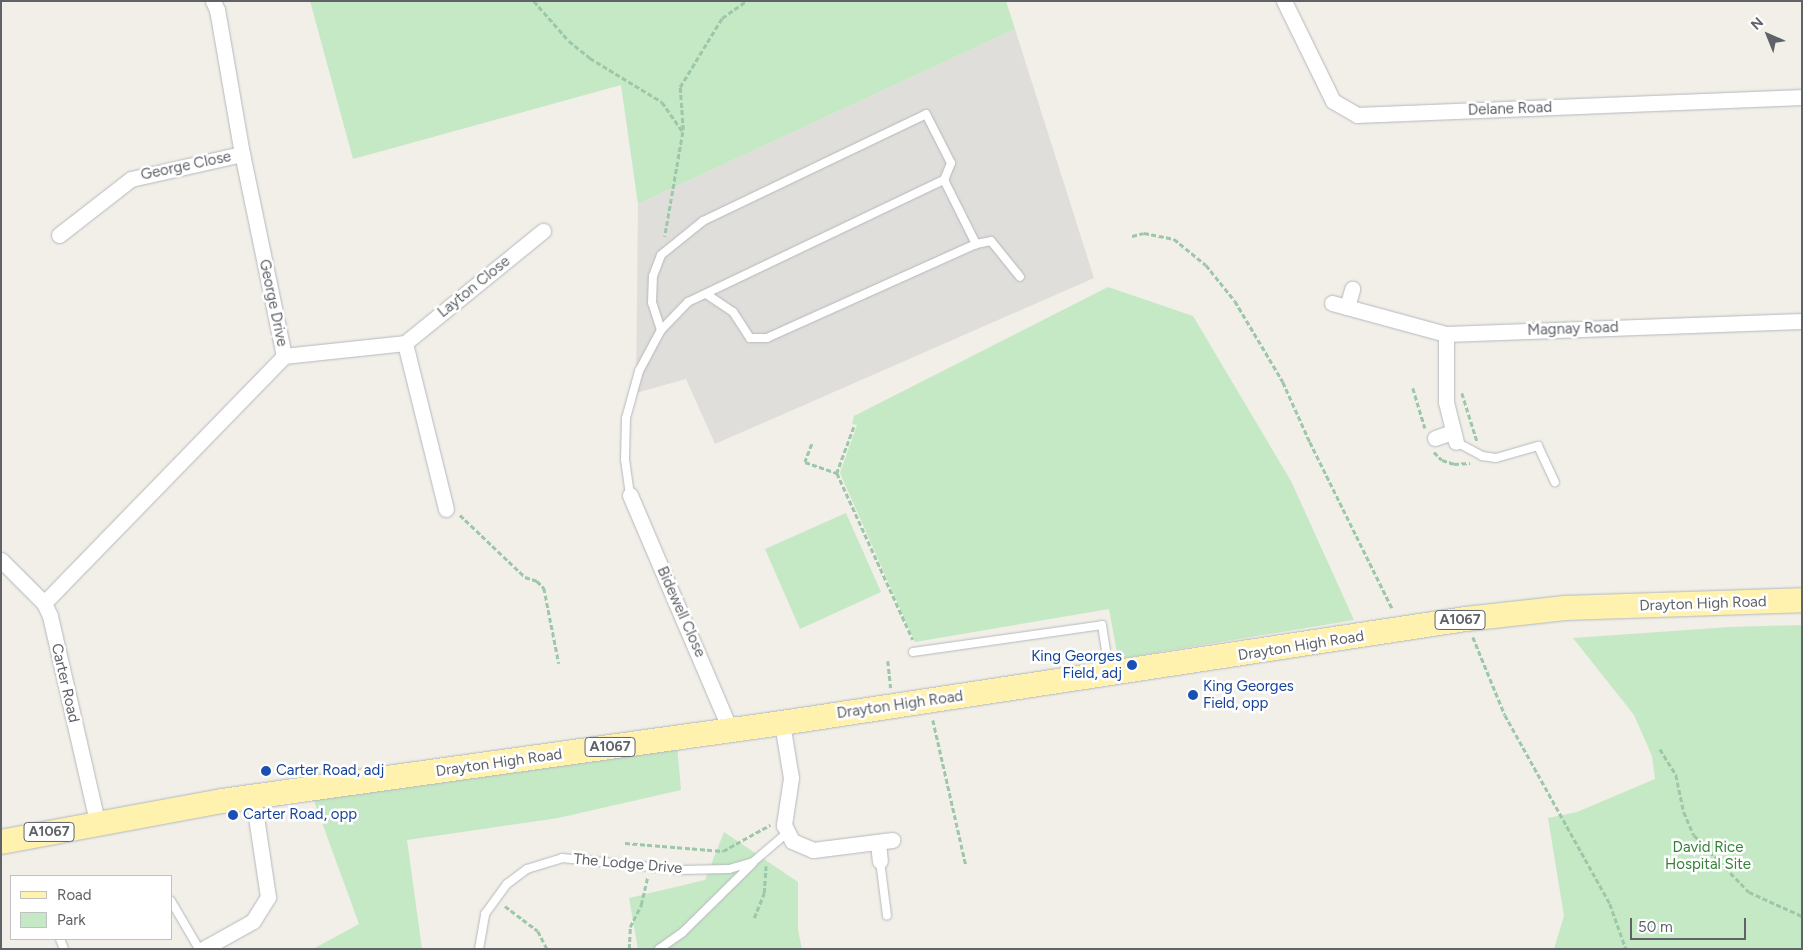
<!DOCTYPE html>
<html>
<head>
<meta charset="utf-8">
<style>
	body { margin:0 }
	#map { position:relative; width:1803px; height:950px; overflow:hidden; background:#f1efe8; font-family:Figtree,sans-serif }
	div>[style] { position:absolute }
	.industrial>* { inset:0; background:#e0deda }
	.green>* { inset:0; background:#c5e8c5 }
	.path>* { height:2.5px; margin-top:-1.25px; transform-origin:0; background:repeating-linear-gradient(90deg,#9cc7a9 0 5px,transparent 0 7.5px) }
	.roads { filter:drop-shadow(0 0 1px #b5b8bc) drop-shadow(0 0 1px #b5b8bc) }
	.lane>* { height:8px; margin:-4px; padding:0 4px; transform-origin:4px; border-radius:4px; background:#fff }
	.street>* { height:15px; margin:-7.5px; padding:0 7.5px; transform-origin:7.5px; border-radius:7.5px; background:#fff }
	.primary>* { height:24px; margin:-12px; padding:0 12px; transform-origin:12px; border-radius:12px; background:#fff2af }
	.dots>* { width:14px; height:14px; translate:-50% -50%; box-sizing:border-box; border:2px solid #fff; border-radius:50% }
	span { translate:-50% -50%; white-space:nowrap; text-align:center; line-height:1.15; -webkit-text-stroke:5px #fff; paint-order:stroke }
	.shield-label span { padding:1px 4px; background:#fff; border:1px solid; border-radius:4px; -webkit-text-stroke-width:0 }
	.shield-label { font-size:14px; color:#5f6368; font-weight:700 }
	.street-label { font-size:15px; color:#5f6368 }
	.transit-label { font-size:15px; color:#164399 }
	.right { translate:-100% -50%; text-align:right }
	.left { translate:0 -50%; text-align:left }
	.park-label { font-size:15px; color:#348238 }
	.frame { position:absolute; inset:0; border:2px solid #5f6368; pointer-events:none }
	.legend { position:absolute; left:10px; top:875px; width:162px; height:65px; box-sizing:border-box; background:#fff; border:1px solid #bfc1c3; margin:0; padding:6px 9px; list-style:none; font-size:15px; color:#5f6368 }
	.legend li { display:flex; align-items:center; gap:10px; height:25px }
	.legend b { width:25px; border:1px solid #bfc1c3 }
	.north { position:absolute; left:1743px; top:10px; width:50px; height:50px; -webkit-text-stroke:4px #fff; paint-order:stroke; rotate:316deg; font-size:14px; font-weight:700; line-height:20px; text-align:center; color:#5f6368 }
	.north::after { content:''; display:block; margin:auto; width:18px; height:22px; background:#5f6368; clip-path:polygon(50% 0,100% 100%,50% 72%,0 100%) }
	.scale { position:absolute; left:1630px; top:918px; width:116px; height:22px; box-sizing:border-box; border:2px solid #5f6368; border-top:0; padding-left:6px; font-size:15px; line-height:18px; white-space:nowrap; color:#5f6368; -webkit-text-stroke:4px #fff; paint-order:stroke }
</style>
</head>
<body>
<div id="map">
	<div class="industrial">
		<i style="clip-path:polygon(1015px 29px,1094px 278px,715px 444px,686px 379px,636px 393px,638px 204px)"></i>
	</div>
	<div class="green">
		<i style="clip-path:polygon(310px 1px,1006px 1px,1015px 29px,638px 204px,621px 85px,353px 159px)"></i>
		<i style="clip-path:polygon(1108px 287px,1193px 316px,1291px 481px,1354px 620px,1118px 659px,1109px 609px,915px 642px,840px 473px,857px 425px,852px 424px,854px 416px)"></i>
		<i style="clip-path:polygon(846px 513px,881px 592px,800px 629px,765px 549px)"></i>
		<i style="clip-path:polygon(1802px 625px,1802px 949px,1554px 949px,1564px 916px,1548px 818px,1577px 812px,1655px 779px,1652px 756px,1634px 715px,1573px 638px,1730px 627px)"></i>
		<i style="clip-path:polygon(677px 745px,681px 790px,558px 818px,407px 840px,422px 949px,313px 949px,359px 924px,313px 798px)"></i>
		<i style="clip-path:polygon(724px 832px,798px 882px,798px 930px,802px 949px,638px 949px,629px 898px,705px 880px)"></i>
	</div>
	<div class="path">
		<i style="left:534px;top:1px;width:53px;rotate:48.8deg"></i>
		<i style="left:569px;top:41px;width:27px;rotate:39deg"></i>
		<i style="left:590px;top:58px;width:84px;rotate:31.4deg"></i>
		<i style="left:662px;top:102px;width:37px;rotate:55deg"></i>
		<i style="left:683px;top:132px;width:106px;rotate:99.8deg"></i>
		<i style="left:683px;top:130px;width:43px;rotate:-94deg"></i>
		<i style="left:680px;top:87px;width:81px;rotate:-58.7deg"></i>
		<i style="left:722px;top:18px;width:29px;rotate:-35deg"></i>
		<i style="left:1132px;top:236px;width:12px;rotate:-14deg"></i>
		<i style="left:1144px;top:233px;width:31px;rotate:11deg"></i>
		<i style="left:1174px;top:239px;width:41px;rotate:39.1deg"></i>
		<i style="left:1206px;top:265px;width:46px;rotate:51.1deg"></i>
		<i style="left:1235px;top:301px;width:94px;rotate:59.3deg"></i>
		<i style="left:1283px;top:382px;width:66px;rotate:65.8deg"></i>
		<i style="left:1310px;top:442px;width:187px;rotate:63.7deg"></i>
		<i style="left:1413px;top:388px;width:42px;rotate:73.3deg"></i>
		<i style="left:1462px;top:393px;width:50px;rotate:72.6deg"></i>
		<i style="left:854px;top:427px;width:49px;rotate:110.3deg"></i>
		<i style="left:837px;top:473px;width:183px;rotate:65.5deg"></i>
		<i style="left:812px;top:444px;width:19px;rotate:111deg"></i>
		<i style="left:805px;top:462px;width:34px;rotate:19deg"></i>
		<i style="left:1434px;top:452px;width:11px;rotate:45deg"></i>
		<i style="left:1442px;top:460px;width:13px;rotate:18deg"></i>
		<i style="left:1454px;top:464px;width:16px;rotate:-4deg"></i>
		<i style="left:460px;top:515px;width:90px;rotate:43.6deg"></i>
		<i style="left:525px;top:577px;width:13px;rotate:18deg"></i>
		<i style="left:537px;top:581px;width:10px;rotate:45deg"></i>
		<i style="left:544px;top:588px;width:77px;rotate:78.8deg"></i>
		<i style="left:1473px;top:637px;width:84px;rotate:67.7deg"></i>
		<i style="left:1505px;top:715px;width:216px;rotate:60.9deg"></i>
		<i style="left:1610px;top:904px;width:48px;rotate:70.4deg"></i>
		<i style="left:888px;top:661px;width:27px;rotate:84deg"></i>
		<i style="left:933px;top:720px;width:149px;rotate:77.2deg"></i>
		<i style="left:1660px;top:749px;width:31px;rotate:58deg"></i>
		<i style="left:1676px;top:775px;width:38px;rotate:78deg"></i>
		<i style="left:1684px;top:812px;width:25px;rotate:67deg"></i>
		<i style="left:1694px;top:835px;width:79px;rotate:46deg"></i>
		<i style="left:1749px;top:892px;width:58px;rotate:24.4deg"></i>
		<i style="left:625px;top:843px;width:98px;rotate:4.7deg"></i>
		<i style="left:723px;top:851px;width:54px;rotate:-29deg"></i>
		<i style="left:505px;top:906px;width:41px;rotate:37.1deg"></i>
		<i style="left:538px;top:931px;width:20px;rotate:63deg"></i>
		<i style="left:754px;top:918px;width:27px;rotate:-68deg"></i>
		<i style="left:764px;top:893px;width:27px;rotate:-86deg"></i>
		<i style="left:629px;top:949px;width:22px;rotate:-87deg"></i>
		<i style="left:630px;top:927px;width:25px;rotate:-63deg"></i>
		<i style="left:641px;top:905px;width:28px;rotate:-77deg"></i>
	</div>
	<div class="roads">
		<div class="lane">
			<i style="left:976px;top:244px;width:15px;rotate:-11deg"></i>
			<i style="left:991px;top:241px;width:46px;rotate:51.1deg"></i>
			<i style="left:661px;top:330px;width:28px;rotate:-108deg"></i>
			<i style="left:652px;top:303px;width:27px;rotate:-88deg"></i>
			<i style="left:653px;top:276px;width:22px;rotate:-69deg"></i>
			<i style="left:661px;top:255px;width:54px;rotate:-39deg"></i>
			<i style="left:703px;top:221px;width:247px;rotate:-25.6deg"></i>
			<i style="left:926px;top:114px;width:55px;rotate:63deg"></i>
			<i style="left:951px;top:163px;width:18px;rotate:112deg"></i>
			<i style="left:1456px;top:442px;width:30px;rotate:28deg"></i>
			<i style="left:1482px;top:456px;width:14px;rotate:8deg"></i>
			<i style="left:1496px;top:458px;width:44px;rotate:-15.9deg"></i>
			<i style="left:1538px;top:446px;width:40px;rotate:65deg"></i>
			<i style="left:630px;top:495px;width:36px;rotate:-98deg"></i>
			<i style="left:625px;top:459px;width:41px;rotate:-88.6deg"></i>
			<i style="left:626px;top:418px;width:49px;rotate:-74.5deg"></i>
			<i style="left:639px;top:371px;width:47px;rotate:-61.8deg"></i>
			<i style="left:661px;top:330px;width:39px;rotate:-46deg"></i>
			<i style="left:688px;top:302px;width:284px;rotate:-25.5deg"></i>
			<i style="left:944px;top:180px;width:72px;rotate:63.4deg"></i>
			<i style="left:976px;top:244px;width:229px;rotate:155.8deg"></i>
			<i style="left:767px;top:338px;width:17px;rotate:180deg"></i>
			<i style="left:750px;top:338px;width:31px;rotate:-123deg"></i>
			<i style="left:733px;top:312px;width:32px;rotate:-146deg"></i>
			<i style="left:913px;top:652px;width:191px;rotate:-8.1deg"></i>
			<i style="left:1102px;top:625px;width:46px;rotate:81.2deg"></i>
			<i style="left:880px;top:861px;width:55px;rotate:82.7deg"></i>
			<i style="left:171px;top:901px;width:56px;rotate:59.7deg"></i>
			<i style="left:60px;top:939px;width:11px;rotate:68deg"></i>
			<i style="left:479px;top:949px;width:36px;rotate:-80deg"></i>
			<i style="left:485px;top:914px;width:37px;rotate:-54deg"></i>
			<i style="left:507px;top:884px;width:25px;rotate:-37deg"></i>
			<i style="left:527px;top:869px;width:37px;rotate:-17deg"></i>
			<i style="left:562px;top:858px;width:119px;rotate:5.8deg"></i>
			<i style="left:680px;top:870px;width:49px;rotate:-1.2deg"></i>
			<i style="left:729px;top:869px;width:25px;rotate:-16deg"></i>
			<i style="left:753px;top:862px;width:45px;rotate:-40.5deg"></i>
			<i style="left:659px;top:949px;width:29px;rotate:-35deg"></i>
			<i style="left:683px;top:932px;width:97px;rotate:-44.6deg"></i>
		</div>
		<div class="street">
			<i style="left:1284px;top:1px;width:111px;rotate:63.9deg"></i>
			<i style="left:1333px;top:101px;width:28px;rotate:30deg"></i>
			<i style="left:1357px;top:115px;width:445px;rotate:-2.3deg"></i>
			<i style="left:59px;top:235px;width:91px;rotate:-37.9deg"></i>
			<i style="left:131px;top:179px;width:114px;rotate:-12.7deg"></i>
			<i style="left:1332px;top:303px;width:118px;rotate:15.2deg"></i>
			<i style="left:1446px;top:334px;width:356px;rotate:-2.1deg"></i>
			<i style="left:1347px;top:307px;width:19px;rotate:-74deg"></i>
			<i style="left:1446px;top:334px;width:68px;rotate:90deg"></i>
			<i style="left:1446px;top:402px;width:41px;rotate:76deg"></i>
			<i style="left:284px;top:356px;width:122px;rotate:-6.1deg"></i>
			<i style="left:1435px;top:438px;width:18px;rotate:-19deg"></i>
			<i style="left:630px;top:495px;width:255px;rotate:66.9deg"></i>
			<i style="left:446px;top:509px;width:171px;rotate:-103.9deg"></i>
			<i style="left:405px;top:343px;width:178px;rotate:-39.1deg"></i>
			<i style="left:1px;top:560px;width:61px;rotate:45deg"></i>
			<i style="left:44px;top:603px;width:14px;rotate:65deg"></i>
			<i style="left:50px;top:616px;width:211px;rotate:77.1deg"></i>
			<i style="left:44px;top:603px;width:344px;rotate:-45.8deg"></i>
			<i style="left:284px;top:356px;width:206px;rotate:-101.7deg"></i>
			<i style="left:242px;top:154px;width:146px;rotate:-99.8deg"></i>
			<i style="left:217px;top:10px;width:10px;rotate:-114deg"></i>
			<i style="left:782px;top:723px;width:56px;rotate:80.7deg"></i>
			<i style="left:791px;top:778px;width:48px;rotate:98.5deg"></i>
			<i style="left:784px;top:825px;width:18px;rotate:63deg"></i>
			<i style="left:792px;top:841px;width:23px;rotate:23deg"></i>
			<i style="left:813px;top:850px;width:80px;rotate:-7.2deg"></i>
			<i style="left:878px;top:843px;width:18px;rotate:84deg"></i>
			<i style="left:203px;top:949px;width:57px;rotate:-29.2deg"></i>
			<i style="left:253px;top:921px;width:28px;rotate:-58deg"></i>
			<i style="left:268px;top:897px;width:101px;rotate:-98.5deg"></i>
		</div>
		<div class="primary">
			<i style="left:1px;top:842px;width:225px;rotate:-10.5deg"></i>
			<i style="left:222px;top:801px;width:565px;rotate:-7.93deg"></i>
			<i style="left:782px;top:723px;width:692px;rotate:-8.65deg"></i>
			<i style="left:1466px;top:619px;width:100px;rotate:-6.3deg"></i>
			<i style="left:1565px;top:608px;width:237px;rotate:-1.9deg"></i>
		</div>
	</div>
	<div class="dots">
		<i style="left:1132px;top:665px;background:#1a4fb4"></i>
		<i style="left:1193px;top:695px;background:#1a4fb4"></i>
		<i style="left:266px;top:771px;background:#1a4fb4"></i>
		<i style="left:233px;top:815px;background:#1a4fb4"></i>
	</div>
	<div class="shield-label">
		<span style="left:1460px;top:620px">A1067</span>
		<span style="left:610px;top:747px">A1067</span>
		<span style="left:49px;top:832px">A1067</span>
	</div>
	<div class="street-label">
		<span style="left:1510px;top:109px;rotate:-2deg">Delane Road</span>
		<span style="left:186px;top:166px;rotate:-12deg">George Close</span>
		<span style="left:474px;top:287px;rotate:-39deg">Layton Close</span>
		<span style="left:273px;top:303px;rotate:78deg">George Drive</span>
		<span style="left:1573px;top:329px;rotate:-2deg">Magnay Road</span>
		<span style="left:1703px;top:604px;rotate:-2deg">Drayton High Road</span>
		<span style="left:681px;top:612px;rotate:66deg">Bidewell Close</span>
		<span style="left:1301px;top:646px;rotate:-9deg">Drayton High Road</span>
		<span style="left:65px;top:683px;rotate:77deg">Carter Road</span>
		<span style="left:900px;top:705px;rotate:-8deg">Drayton High Road</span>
		<span style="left:499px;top:763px;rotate:-8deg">Drayton High Road</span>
		<span style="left:628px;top:864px;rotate:5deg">The Lodge Drive</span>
	</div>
	<div class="transit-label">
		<span class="right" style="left:1122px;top:665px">King Georges<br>Field, adj</span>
		<span class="left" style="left:1203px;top:695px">King Georges<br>Field, opp</span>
		<span class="left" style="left:276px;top:771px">Carter Road, adj</span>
		<span class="left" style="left:243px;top:815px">Carter Road, opp</span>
	</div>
	<div class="park-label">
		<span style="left:1708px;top:856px">David Rice<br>Hospital Site</span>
	</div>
	<div class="frame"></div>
	<ul class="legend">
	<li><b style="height:6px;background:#fff2af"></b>Road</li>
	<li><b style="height:14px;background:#c5e8c5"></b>Park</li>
	</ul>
	<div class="north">N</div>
	<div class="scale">50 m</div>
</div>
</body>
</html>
